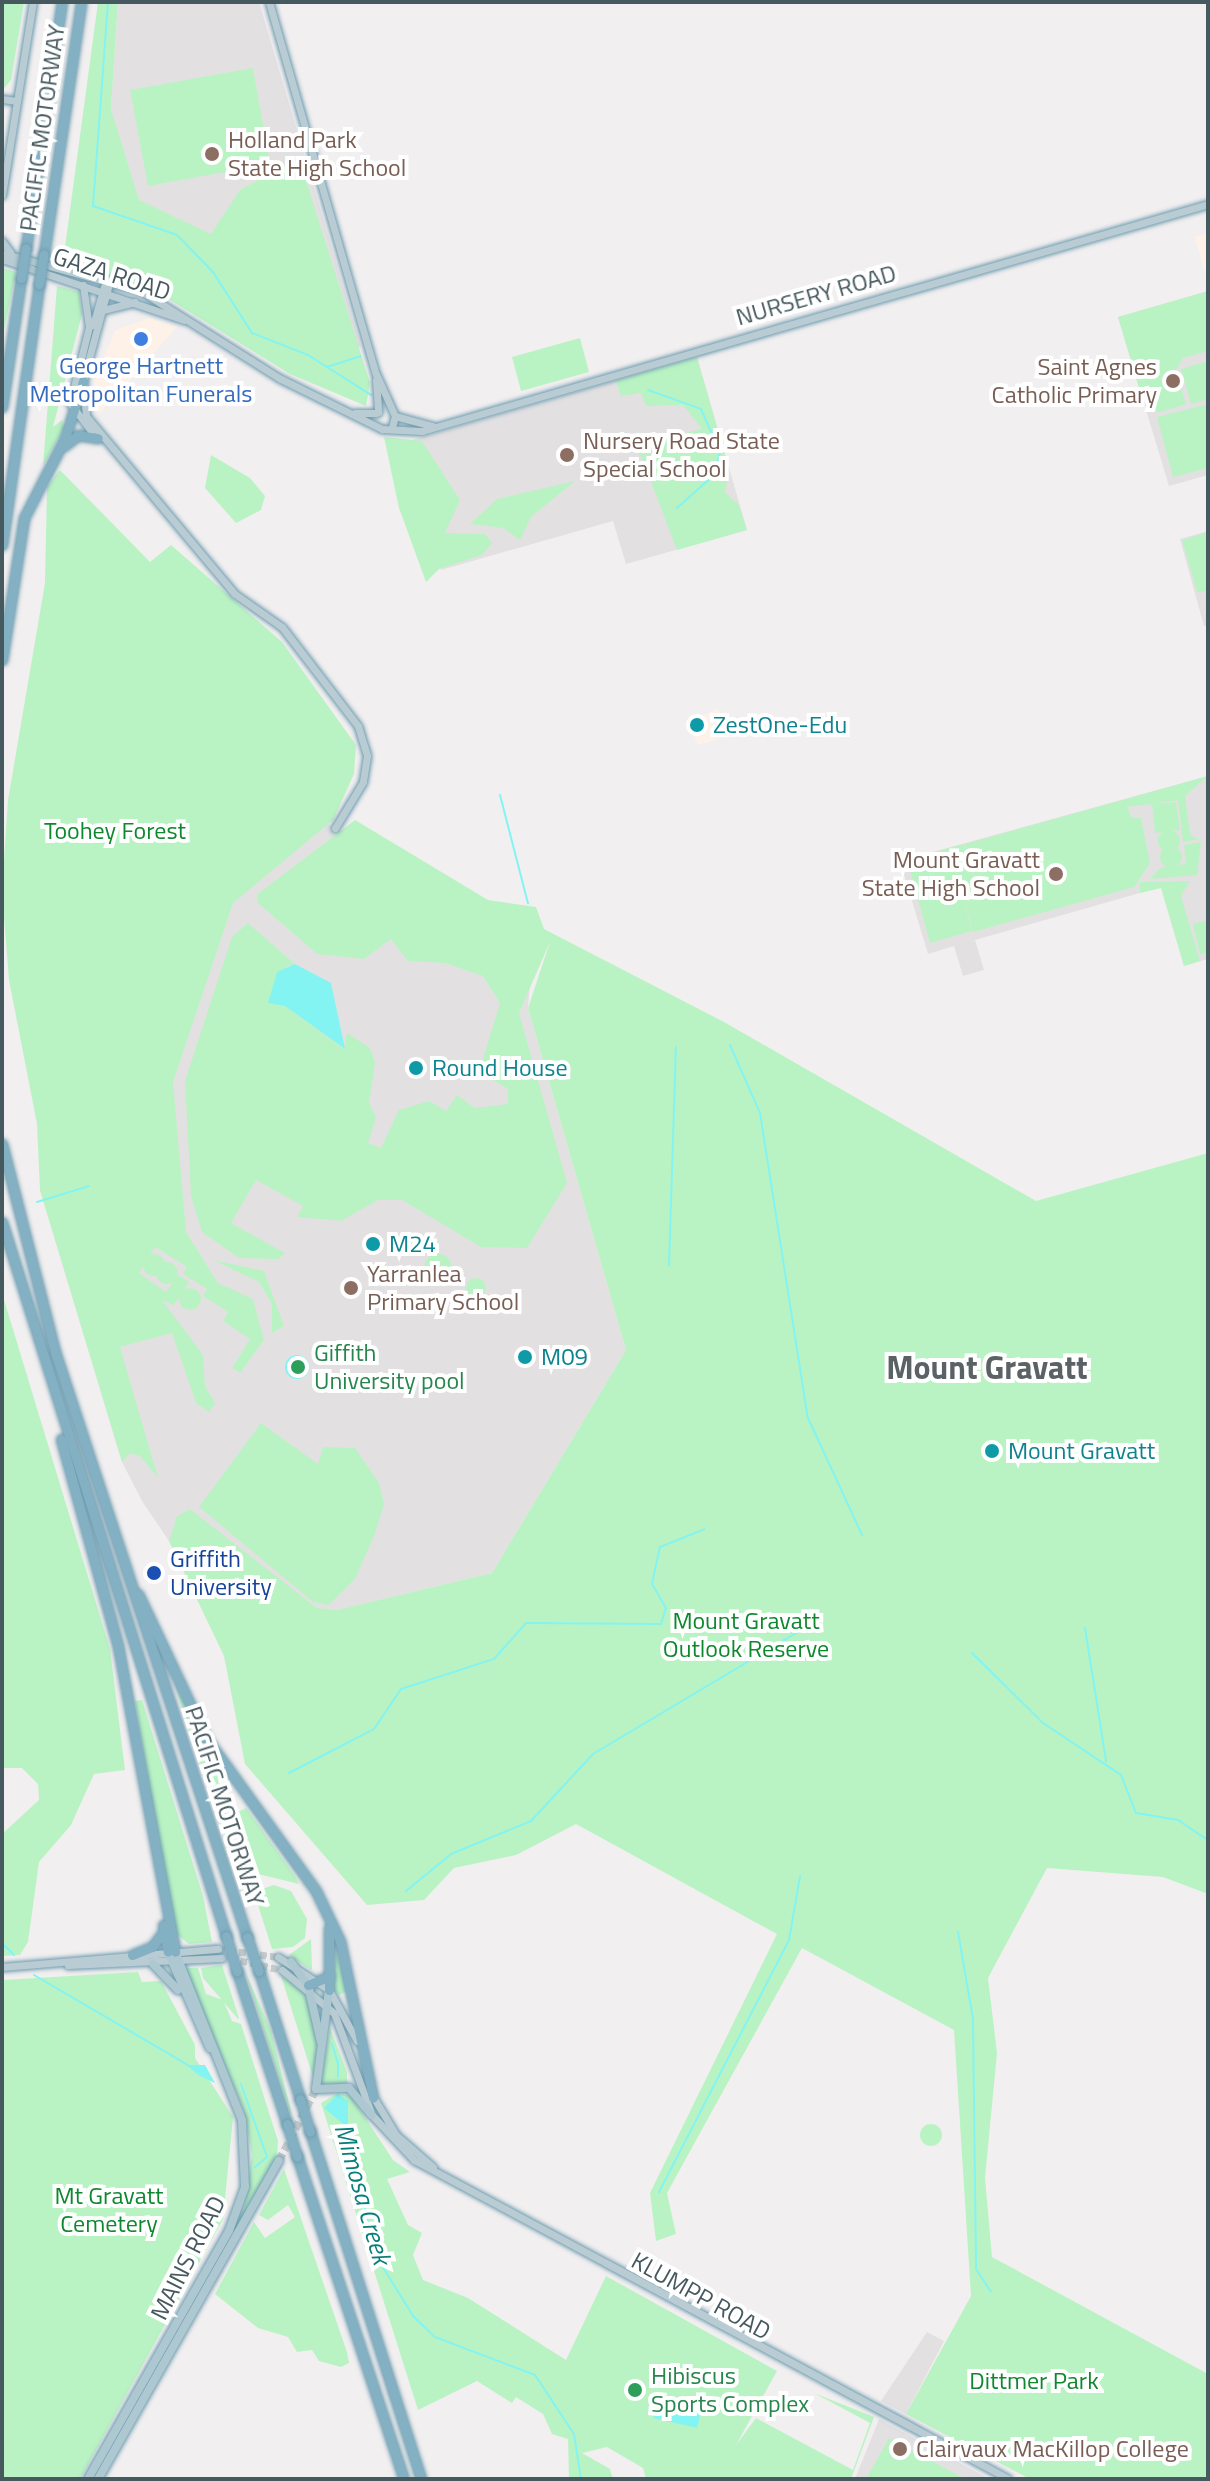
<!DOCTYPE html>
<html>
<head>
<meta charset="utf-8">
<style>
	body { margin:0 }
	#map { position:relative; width:1210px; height:2481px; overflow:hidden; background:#f2eff0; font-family:"Titillium Web",sans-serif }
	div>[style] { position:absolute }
	.commercial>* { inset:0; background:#fef2e8 }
	.education>* { inset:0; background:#e3e0e2 }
	.green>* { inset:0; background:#baf3c3 }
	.round { border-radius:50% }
	.water>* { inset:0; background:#83f4f1 }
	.stream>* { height:2px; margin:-1px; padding:0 1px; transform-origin:1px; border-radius:1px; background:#83f4f1 }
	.secondary-tunnel>* { height:7px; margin-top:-3.5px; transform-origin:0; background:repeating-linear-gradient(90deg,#c7cacc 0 7px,transparent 0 10.5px) }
	.primary-tunnel>* { height:8px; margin-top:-4px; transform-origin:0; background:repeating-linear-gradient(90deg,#c7cacc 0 8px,transparent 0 12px) }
	.roads { filter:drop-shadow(0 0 2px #6e9caf) drop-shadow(0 0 2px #6e9caf) }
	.secondary>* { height:7px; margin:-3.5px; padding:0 3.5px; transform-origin:3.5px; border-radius:3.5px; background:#b9ccd3 }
	.primary>* { height:8px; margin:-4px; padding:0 4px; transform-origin:4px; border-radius:4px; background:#adc8d1 }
	.highway>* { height:9px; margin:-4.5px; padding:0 4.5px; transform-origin:4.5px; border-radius:4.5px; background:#83b1c3 }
	.bridges { filter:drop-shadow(0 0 2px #6e9caf) drop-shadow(0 0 2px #6e9caf) }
	.highway-bridge>* { height:9px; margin:-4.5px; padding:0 4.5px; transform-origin:4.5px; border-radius:4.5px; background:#83b1c3 }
	.dots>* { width:22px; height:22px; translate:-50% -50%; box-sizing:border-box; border:4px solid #fff; border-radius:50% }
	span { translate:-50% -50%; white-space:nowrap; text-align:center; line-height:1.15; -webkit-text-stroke:8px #fff; paint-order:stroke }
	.street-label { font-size:24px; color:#46595f }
	.education-label { font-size:24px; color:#785e54 }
	.left { translate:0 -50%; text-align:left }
	.right { translate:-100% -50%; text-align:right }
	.shop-label { font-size:24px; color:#366cbe }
	.culture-label { font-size:24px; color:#0d838f }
	.park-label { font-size:24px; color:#0e882e }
	.leisure-label { font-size:24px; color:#27864d }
	.transit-label { font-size:24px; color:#164399 }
	.water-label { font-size:26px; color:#067e7a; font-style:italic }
	.district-label { font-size:32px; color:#5b6265; font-weight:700 }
	.frame { position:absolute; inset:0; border:4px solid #46595f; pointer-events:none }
</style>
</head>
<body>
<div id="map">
	<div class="commercial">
		<i style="clip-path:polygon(1208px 233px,1208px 277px,1206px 277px,1195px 237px)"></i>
		<i style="clip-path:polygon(150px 318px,177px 327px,99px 414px,94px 383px,115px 330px)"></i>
		<i style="clip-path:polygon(717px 709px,737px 733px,698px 745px,689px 722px)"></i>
	</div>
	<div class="education">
		<i style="clip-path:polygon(118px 2px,259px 2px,361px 347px,285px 366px,133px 198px,111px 109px)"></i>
		<i style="clip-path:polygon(1208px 291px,1208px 475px,1169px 486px,1118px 317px)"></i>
		<i style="clip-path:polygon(697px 357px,747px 530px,626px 564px,613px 521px,441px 570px,405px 442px)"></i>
		<i style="clip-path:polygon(1208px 531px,1208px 625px,1204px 626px,1180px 539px)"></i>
		<i style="clip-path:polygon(1208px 776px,1208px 959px,1184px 966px,1161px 887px,975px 940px,984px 970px,963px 976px,954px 946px,928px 954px,900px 861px)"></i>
		<i style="clip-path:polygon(263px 788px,534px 938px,528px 1008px,626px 1350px,492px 1573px,338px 1610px,312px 1662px,169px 1541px,142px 1501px,122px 1462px,40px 1190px)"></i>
		<i style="clip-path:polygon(927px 2332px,944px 2341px,906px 2414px,881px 2401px)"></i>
		<i style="clip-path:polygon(879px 2419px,989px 2479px,855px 2479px)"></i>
	</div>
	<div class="green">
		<i style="clip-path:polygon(2px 2px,24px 2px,11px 80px,2px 91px)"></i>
		<i style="clip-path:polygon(98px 2px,118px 2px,111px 109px,139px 200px,211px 234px,240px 190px,299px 158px,370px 383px,366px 406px,290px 374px,159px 293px,63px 262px)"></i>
		<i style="clip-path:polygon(253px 68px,270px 164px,148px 186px,130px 90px)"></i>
		<i style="clip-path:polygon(2px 268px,16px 272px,2px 340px)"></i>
		<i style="clip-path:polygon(57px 286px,79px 292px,82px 314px,53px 427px,62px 420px,64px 428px,43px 466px)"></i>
		<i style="clip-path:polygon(1208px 291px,1208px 351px,1183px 358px,1173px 375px,1160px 379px,1178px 378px,1186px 404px,1157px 413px,1152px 395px,1142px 398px,1118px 317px)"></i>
		<i style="clip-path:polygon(580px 338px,589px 372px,521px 391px,512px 357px)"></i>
		<i style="clip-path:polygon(697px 357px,729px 469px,725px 492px,739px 505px,747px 530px,677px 550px,641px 456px,627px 447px,702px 429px,683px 405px,646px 406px,641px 393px,621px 396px,616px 381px)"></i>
		<i style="clip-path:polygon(1208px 361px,1208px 399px,1191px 404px,1181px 369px)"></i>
		<i style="clip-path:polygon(1208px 404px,1208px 468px,1173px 477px,1157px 417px)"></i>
		<i style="clip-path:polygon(384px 437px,422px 441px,460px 500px,445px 533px,485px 534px,492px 543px,482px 555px,439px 569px,426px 582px,399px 508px)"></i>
		<i style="clip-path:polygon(211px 455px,250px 478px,265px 496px,261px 510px,236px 523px,205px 488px)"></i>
		<i style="clip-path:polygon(60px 470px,150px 562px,171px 545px,282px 642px,356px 745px,354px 774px,333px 820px,233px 903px,173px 1082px,186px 1232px,218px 1283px,253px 1299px,264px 1340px,240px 1373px,232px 1368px,250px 1339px,223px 1321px,228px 1312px,203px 1296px,207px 1289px,183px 1274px,187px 1267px,155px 1247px,139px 1273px,166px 1292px,178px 1275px,189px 1282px,174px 1305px,162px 1300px,203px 1355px,205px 1386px,215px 1403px,209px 1412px,196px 1403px,172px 1333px,120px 1347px,158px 1478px,140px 1456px,130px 1453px,122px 1462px,40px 1190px,37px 1124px,9px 980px,2px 891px,8px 800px,45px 583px,47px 487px)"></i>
		<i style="clip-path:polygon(575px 481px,531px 517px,520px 540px,503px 528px,470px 524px,497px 499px)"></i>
		<i style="clip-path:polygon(1208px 532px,1208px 591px,1197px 592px,1182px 540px)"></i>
		<i style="clip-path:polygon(1208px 776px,1185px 796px,1190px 835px,1199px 839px,1183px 842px,1178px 800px,1153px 804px,1176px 802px,1180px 830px,1155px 833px,1152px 804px,1127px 807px,1132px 818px,1141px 818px,1150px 863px,1134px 887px,973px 932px,954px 866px,972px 931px,930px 943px,910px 870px,952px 858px,913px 858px,964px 844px,981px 902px,965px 844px)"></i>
		<i style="clip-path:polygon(355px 820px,488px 900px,536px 907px,544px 929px,724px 1022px,1036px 1201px,1208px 1153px,1208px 1894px,1163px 1877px,1047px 1868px,988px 1978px,997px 2053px,985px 2178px,992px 2257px,1208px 2374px,1208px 2479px,1030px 2479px,906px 2414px,971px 2296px,954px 2030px,802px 1948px,667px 2193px,676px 2234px,656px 2241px,650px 2193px,777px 1934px,576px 1824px,516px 1855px,454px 1868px,424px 1900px,367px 1905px,245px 1764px,224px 1656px,169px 1541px,177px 1516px,190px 1509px,317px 1608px,337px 1610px,492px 1573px,626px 1350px,528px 1008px,550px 942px,519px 1013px,567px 1183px,527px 1248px,481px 1247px,402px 1200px,378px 1200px,341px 1221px,297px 1217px,303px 1206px,256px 1180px,231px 1223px,285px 1253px,278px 1259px,239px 1258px,202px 1232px,191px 1196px,185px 1081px,232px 937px,248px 923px,295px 964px,286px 967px,285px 1006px,344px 1049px,347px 1033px,370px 1048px,375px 1063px,369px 1103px,376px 1117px,368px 1143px,381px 1148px,399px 1110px,429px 1101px,446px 1111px,457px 1095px,475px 1108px,508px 1104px,508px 1089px,487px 1076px,482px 1062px,500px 1003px,483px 976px,445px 963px,408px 961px,391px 939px,364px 959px,317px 954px,258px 903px,258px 894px)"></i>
		<i class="round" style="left:1158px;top:830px;width:22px;height:22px"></i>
		<i style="clip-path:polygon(1201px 842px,1197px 875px,1150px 879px,1160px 868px,1186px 864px,1184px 845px)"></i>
		<i class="round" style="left:1160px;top:846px;width:22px;height:22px"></i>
		<i style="clip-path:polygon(1190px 881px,1181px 896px,1200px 961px,1184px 966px,1161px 888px,1140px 893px,1140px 882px)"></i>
		<i style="clip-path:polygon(1208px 920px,1208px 952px,1200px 954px,1193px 924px)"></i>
		<i class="round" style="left:143px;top:1254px;width:22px;height:22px"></i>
		<i class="round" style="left:424px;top:1254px;width:28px;height:28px"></i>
		<i style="clip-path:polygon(213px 1260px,264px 1271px,284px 1326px,272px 1333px,272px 1304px,259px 1282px)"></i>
		<i class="round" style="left:156px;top:1262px;width:22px;height:22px"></i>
		<i class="round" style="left:466px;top:1278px;width:20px;height:20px"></i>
		<i class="round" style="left:179px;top:1288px;width:22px;height:22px"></i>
		<i style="clip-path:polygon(2px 1293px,110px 1649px,125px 1770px,94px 1774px,71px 1825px,39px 1862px,28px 1942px,20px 1955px,2px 1956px,2px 1834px,39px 1800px,38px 1784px,22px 1768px,2px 1768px)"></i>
		<i style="clip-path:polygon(261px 1423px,318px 1464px,323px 1447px,355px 1448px,379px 1483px,384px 1504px,374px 1536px,355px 1579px,329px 1605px,313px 1602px,199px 1507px)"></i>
		<i style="clip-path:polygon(174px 1683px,226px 1779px,228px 1805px,220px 1810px,228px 1814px,246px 1902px)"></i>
		<i style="clip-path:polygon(142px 1700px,203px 1896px,212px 1942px,189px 1944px,174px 1932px,135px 1701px)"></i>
		<i style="clip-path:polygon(246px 1808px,295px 1876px,299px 1884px,250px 1872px,238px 1812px)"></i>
		<i style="clip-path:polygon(274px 1885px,291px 1891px,307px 1919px,305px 1938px,293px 1947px,272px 1949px,257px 1902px,259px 1890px)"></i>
		<i style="clip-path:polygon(311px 1939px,312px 1969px,311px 1970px,289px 1955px)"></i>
		<i style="clip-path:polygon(336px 1953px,349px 1990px,339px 1995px,332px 1988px)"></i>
		<i style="clip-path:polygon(222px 1965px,239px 2018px,238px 2019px,203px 1978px,201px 1968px)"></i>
		<i style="clip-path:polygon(184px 1968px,198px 1968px,206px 1994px,223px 2000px,232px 2021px,241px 2024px,278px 2141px,277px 2158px,189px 2314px,244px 2209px,252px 2155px,244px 2110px)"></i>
		<i style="clip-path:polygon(245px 1971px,271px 2031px,292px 2115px,290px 2112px)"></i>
		<i style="clip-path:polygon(138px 1972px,142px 1982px,161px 1981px,195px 2045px,195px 2058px,233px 2117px,223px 2219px,80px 2479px,2px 2479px,2px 1980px)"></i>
		<i style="clip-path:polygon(281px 1976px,302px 1989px,310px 2007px,319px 2050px,314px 2080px)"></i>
		<i style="clip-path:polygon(330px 2028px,347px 2072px,347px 2084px,321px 2084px)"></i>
		<i style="clip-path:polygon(338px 2093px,351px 2096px,393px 2160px,410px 2172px,387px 2179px,408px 2225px,422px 2233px,413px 2255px,423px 2280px,468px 2298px,566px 2360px,606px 2276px,777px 2371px,736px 2445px,756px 2418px,853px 2470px,870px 2423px,814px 2393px,874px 2417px,851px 2479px,646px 2479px,643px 2468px,607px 2447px,582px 2453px,610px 2469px,613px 2479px,569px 2479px,568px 2439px,552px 2434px,543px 2414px,516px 2397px,512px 2403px,477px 2381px,418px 2410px,321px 2103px)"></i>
		<i class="round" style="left:920px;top:2124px;width:22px;height:22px"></i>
		<i style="clip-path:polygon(284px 2169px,347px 2352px,349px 2363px,341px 2367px,319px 2361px,312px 2350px,297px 2352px,288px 2337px,258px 2328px,215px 2294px,254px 2222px,265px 2238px,295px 2217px,288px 2205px,268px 2220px,259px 2215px)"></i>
		<i style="clip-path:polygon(889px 2438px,965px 2479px,866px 2479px)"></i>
	</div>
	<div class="water">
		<i style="clip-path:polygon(295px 964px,331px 983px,345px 1049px,285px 1006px,268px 1003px,277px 972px)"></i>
		<i class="round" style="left:285px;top:1355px;width:24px;height:24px"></i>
		<i style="clip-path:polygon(186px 2065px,205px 2065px,215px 2083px,200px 2076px)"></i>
		<i style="clip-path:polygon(338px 2094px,348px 2101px,348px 2128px,324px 2108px)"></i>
		<i style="clip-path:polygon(657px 2401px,701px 2412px,697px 2428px,653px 2418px)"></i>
	</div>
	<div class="stream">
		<i style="left:108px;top:2px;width:205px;rotate:94.2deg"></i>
		<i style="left:93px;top:206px;width:89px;rotate:19deg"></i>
		<i style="left:177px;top:235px;width:52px;rotate:45.8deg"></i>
		<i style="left:213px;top:272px;width:72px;rotate:57.4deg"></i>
		<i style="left:252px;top:333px;width:60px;rotate:21.4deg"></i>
		<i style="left:308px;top:355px;width:75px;rotate:32.4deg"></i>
		<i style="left:327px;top:367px;width:35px;rotate:-18deg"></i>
		<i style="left:648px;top:390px;width:56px;rotate:19.7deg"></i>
		<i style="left:701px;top:409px;width:47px;rotate:66.2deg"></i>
		<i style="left:720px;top:452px;width:24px;rotate:105deg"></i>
		<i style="left:714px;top:475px;width:50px;rotate:138.3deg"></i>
		<i style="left:500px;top:795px;width:112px;rotate:75.5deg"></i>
		<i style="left:730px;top:1045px;width:74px;rotate:66.2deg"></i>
		<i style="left:760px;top:1113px;width:309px;rotate:81.1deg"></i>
		<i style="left:808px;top:1418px;width:129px;rotate:65.2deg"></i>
		<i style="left:37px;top:1202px;width:54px;rotate:-17.1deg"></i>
		<i style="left:669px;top:1266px;width:219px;rotate:-88.2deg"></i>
		<i style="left:1085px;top:1628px;width:135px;rotate:81deg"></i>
		<i style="left:972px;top:1653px;width:100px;rotate:44.6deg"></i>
		<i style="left:1043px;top:1723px;width:94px;rotate:33.7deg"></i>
		<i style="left:1121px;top:1775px;width:41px;rotate:68.5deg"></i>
		<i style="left:1136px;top:1813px;width:43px;rotate:9.5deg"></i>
		<i style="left:1178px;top:1820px;width:36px;rotate:34deg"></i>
		<i style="left:289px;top:1773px;width:96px;rotate:-27.4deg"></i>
		<i style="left:374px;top:1729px;width:48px;rotate:-56deg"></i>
		<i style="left:401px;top:1689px;width:98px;rotate:-17.9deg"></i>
		<i style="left:494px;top:1659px;width:48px;rotate:-48.4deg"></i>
		<i style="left:526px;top:1623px;width:135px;rotate:0.4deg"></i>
		<i style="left:661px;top:1624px;width:17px;rotate:-73deg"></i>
		<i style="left:666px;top:1608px;width:28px;rotate:-120deg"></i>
		<i style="left:652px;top:1584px;width:38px;rotate:-78deg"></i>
		<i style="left:660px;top:1547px;width:48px;rotate:-21.8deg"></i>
		<i style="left:406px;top:1891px;width:58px;rotate:-39.4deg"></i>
		<i style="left:451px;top:1854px;width:87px;rotate:-22.4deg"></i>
		<i style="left:531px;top:1821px;width:91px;rotate:-47.2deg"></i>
		<i style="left:593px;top:1754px;width:265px;rotate:-30.8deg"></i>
		<i style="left:958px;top:1932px;width:88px;rotate:80.2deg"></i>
		<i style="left:973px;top:2019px;width:250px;rotate:89.3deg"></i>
		<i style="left:976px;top:2269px;width:27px;rotate:57deg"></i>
		<i style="left:2px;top:1943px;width:17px;rotate:45deg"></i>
		<i style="left:34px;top:1975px;width:178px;rotate:30.3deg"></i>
		<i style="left:332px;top:2044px;width:21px;rotate:73deg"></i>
		<i style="left:338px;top:2061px;width:16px;rotate:90deg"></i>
		<i style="left:241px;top:2084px;width:77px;rotate:70.4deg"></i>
		<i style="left:267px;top:2157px;width:16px;rotate:140deg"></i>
		<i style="left:346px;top:2128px;width:131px;rotate:76.8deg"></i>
		<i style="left:376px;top:2256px;width:70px;rotate:58.3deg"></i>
		<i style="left:413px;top:2316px;width:30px;rotate:44deg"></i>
		<i style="left:435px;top:2337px;width:107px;rotate:20.8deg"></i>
		<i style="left:535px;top:2375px;width:71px;rotate:56.5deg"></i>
		<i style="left:574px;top:2434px;width:46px;rotate:81.2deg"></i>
		<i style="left:659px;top:2192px;width:284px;rotate:-62.7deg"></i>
		<i style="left:789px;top:1940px;width:65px;rotate:-80.2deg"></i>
	</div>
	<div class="secondary-tunnel">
		<i style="left:218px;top:1949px;width:61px;rotate:7.6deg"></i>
		<i style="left:230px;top:1958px;width:53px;rotate:13deg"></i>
	</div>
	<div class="primary-tunnel">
		<i style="left:279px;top:2161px;width:81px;rotate:-62.8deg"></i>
	</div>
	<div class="roads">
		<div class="secondary">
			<i style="left:269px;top:2px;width:387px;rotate:74deg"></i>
			<i style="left:376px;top:374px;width:46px;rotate:65.7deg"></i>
			<i style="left:395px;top:416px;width:11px;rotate:105deg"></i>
			<i style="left:2px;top:99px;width:15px;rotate:8deg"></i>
			<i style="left:2px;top:195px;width:195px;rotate:-80.9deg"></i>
			<i style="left:2px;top:241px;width:14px;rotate:54deg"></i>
			<i style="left:2px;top:253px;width:144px;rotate:15.3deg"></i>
			<i style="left:141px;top:291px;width:165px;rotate:32.2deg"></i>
			<i style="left:281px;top:379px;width:113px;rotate:26.3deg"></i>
			<i style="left:382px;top:429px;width:40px;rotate:2.9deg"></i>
			<i style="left:422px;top:431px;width:818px;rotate:-16.11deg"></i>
			<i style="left:2px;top:259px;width:192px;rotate:18.5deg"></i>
			<i style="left:110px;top:280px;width:105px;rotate:105deg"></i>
			<i style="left:83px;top:381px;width:35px;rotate:85deg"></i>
			<i style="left:86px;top:416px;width:232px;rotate:50.1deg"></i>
			<i style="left:235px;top:594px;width:57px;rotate:35.1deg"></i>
			<i style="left:282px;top:627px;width:125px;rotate:52.5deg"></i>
			<i style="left:358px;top:726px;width:31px;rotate:73deg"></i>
			<i style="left:367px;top:756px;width:26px;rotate:99deg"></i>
			<i style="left:363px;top:782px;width:54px;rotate:121.3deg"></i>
			<i style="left:83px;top:285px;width:42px;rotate:81.9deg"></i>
			<i style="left:89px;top:327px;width:78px;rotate:104deg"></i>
			<i style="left:70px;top:403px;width:36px;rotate:53deg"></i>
			<i style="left:103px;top:310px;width:33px;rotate:-14deg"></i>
			<i style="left:93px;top:325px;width:40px;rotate:-74deg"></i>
			<i style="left:376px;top:380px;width:32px;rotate:86deg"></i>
			<i style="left:355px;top:413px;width:21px"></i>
			<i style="left:395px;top:416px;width:39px;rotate:15deg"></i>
			<i style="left:278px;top:1957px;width:61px;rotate:32.9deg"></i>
			<i style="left:329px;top:1990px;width:58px;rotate:61.2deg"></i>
			<i style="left:68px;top:1965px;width:154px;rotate:-2.6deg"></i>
			<i style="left:2px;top:1967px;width:217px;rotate:-4.8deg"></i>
			<i style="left:282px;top:1970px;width:67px;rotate:39.6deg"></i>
			<i style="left:334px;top:2013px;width:109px;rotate:69.6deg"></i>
			<i style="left:372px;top:2115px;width:62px;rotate:47deg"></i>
			<i style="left:414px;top:2160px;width:563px;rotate:28.2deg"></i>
			<i style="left:372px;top:2095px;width:47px;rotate:59deg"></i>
			<i style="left:396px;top:2135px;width:49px;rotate:40.9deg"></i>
			<i style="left:606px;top:2263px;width:456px;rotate:28.2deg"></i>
		</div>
		<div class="primary">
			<i style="left:168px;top:1952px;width:105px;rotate:66.4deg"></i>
			<i style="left:291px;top:1962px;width:29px;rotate:54deg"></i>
			<i style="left:308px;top:1985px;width:58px;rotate:77.2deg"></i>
			<i style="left:153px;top:1964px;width:36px;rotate:46deg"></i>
			<i style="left:316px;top:2089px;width:100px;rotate:-82.5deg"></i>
			<i style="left:316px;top:2089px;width:33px;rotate:-2deg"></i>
			<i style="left:349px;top:2088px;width:35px;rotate:50deg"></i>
			<i style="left:88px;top:2479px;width:285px;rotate:-60.4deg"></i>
			<i style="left:229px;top:2231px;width:47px;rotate:-70deg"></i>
			<i style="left:245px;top:2187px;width:67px;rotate:-92.6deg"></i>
			<i style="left:242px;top:2120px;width:181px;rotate:-111.7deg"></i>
			<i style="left:98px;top:2479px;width:366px;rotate:-60.4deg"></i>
		</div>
		<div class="highway">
			<i style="left:26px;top:248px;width:249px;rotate:-81.7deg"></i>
			<i style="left:44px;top:254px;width:255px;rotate:-81.6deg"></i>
			<i style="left:2px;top:407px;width:130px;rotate:-81.6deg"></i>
			<i style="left:64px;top:446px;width:18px;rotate:-38deg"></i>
			<i style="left:78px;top:435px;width:20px;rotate:9deg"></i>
			<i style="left:2px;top:545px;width:264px;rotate:-81.9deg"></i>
			<i style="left:2px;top:660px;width:144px;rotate:-81.2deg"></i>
			<i style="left:24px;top:518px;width:90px;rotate:-62.9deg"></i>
			<i style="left:65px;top:438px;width:60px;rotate:-72.5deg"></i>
			<i style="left:2px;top:1144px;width:215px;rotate:75.7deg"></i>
			<i style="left:55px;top:1352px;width:616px;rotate:71.83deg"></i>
			<i style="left:2px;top:1222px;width:748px;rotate:72.58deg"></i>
			<i style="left:61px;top:1439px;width:215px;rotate:74.6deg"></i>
			<i style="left:118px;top:1646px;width:311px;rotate:79.4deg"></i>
			<i style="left:138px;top:1594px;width:159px;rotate:64.7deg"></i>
			<i style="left:206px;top:1738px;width:188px;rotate:54.3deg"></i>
			<i style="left:316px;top:1891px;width:55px;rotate:64.4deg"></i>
			<i style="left:340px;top:1941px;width:160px;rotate:78.1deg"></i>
			<i style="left:163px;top:1925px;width:27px;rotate:80deg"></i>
			<i style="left:329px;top:1928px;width:62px;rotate:90deg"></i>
			<i style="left:132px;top:1955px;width:22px;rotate:-22deg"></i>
			<i style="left:152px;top:1947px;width:20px;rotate:-53deg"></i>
			<i style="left:237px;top:1971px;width:161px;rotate:71.9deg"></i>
			<i style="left:259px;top:1971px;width:134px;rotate:72.2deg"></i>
			<i style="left:308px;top:1985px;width:24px;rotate:-22deg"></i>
			<i style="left:310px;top:2131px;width:365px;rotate:72.3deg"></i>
			<i style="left:297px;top:2156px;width:340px;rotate:71.7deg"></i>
		</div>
	</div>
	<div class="bridges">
		<div class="highway-bridge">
			<i style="left:21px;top:278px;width:30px;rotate:-81deg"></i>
			<i style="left:39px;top:284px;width:30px;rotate:-81deg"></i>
			<i style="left:226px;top:1936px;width:37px;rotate:73deg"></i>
			<i style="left:247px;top:1937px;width:36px;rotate:71deg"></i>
			<i style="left:300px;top:2099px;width:34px;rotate:73deg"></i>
			<i style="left:287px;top:2124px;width:34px;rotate:73deg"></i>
		</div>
	</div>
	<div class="dots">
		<i style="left:212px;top:154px;background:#8d6e63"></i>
		<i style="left:141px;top:339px;background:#3f7fe0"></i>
		<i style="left:1173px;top:381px;background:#8d6e63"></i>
		<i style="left:567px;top:455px;background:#8d6e63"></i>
		<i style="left:697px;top:725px;background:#0f9aa8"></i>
		<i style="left:1056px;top:874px;background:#8d6e63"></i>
		<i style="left:416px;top:1068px;background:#0f9aa8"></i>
		<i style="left:373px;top:1244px;background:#0f9aa8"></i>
		<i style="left:351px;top:1288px;background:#8d6e63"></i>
		<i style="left:525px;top:1357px;background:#0f9aa8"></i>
		<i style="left:298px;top:1367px;background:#2e9e5b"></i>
		<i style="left:992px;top:1451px;background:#0f9aa8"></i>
		<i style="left:154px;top:1573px;background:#1a4fb4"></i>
		<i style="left:635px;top:2390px;background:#2e9e5b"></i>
		<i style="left:900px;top:2449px;background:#8d6e63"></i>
	</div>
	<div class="street-label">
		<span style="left:42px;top:128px;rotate:-82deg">PACIFIC MOTORWAY</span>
		<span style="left:112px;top:274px;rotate:18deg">GAZA ROAD</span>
		<span style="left:816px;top:295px;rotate:-16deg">NURSERY ROAD</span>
		<span style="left:225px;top:1806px;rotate:72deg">PACIFIC MOTORWAY</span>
		<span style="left:188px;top:2258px;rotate:-63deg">MAINS ROAD</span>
		<span style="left:701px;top:2296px;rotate:29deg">KLUMPP ROAD</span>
	</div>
	<div class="education-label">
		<span class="left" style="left:228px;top:154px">Holland Park<br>State High School</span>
		<span class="right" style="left:1157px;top:381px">Saint Agnes<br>Catholic Primary</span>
		<span class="left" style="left:583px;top:455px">Nursery Road State<br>Special School</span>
		<span class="right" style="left:1040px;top:874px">Mount Gravatt<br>State High School</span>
		<span class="left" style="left:367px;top:1288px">Yarranlea<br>Primary School</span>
		<span class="left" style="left:916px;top:2449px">Clairvaux MacKillop College</span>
	</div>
	<div class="shop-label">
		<span style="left:141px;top:380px">George Hartnett<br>Metropolitan Funerals</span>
	</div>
	<div class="culture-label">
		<span class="left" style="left:713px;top:725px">ZestOne-Edu</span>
		<span class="left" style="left:432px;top:1068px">Round House</span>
		<span class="left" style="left:389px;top:1244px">M24</span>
		<span class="left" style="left:541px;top:1357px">M09</span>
		<span class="left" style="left:1008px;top:1451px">Mount Gravatt</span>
	</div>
	<div class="park-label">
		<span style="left:115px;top:831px">Toohey Forest</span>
		<span style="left:746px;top:1635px">Mount Gravatt<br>Outlook Reserve</span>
		<span style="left:109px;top:2210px">Mt Gravatt<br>Cemetery</span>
		<span style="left:1034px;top:2381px">Dittmer Park</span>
	</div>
	<div class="leisure-label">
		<span class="left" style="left:314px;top:1367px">Giffith<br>University pool</span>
		<span class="left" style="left:651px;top:2390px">Hibiscus<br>Sports Complex</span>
	</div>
	<div class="transit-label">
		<span class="left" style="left:170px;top:1573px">Griffith<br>University</span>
	</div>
	<div class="water-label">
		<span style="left:363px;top:2194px;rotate:74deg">Mimosa Creek</span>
	</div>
	<div class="district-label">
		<span style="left:987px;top:1367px">Mount Gravatt</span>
	</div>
	<div class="frame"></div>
</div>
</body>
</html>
